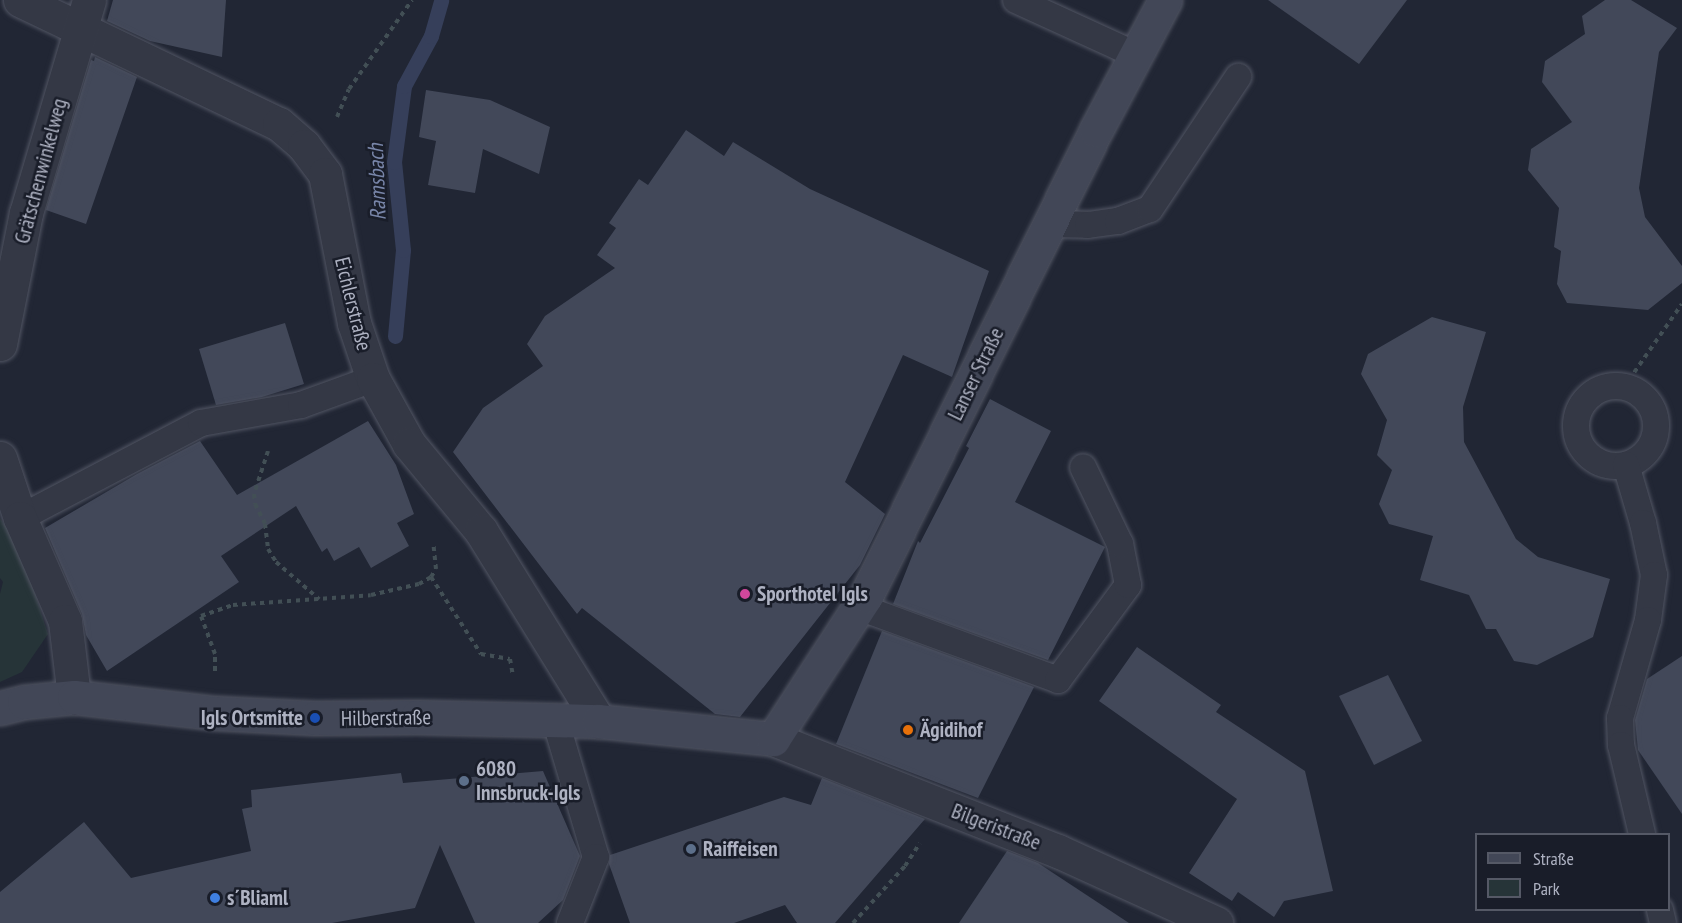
<!DOCTYPE html>
<html>
<head>
<meta charset="utf-8">
<style>
	body { margin:0 }
	#map { position:relative; width:1682px; height:923px; overflow:hidden; background:#212634; font-family:"PT Sans Narrow",sans-serif }
	div>[style] { position:absolute }
	.green>* { inset:0; background:#263438 }
	.stream>* { height:15px; margin:-7.5px; padding:0 7.5px; transform-origin:7.5px; border-radius:7.5px; background:#363f5a }
	.building>* { inset:0; background:#424859 }
	.path>* { height:4px; margin-top:-2px; transform-origin:0; background:repeating-linear-gradient(90deg,#424f55 0 4.5px,transparent 0 9px) }
	.roads { filter:drop-shadow(0 0 2px #515563) drop-shadow(0 0 2px #515563) }
	.service>* { height:26px; margin:-13px; padding:0 13px; transform-origin:13px; border-radius:13px; background:#343845 }
	.service>.ring { margin:-13px; padding:0; box-sizing:content-box; background:none; border:26px solid #343845; border-radius:50% }
	.minor>* { height:33px; margin:-16.5px; padding:0 16.5px; transform-origin:16.5px; border-radius:16.5px; background:#343845 }
	.secondary>* { height:33px; margin:-16.5px; padding:0 16.5px; transform-origin:16.5px; border-radius:16.5px; background:#424757 }
	.dots>* { width:16px; height:16px; translate:-50% -50%; box-sizing:border-box; border:3px solid #191d29; border-radius:50% }
	span { translate:-50% -50%; white-space:nowrap; text-align:center; line-height:1.15; -webkit-text-stroke:5px #191d29; paint-order:stroke }
	.street-label { font-size:21px; color:#aeb2c2 }
	.poi-label { font-size:21px; color:#aeb2c2; font-weight:700 }
	.left { translate:0 -50%; text-align:left }
	.right { translate:-100% -50%; text-align:right }
	.water-label { font-size:22px; color:#7885a8; font-style:italic }
	.legend { position:absolute; left:1475px; top:833px; width:195px; height:78px; box-sizing:border-box; background:#191d29; border:2px solid #555966; margin:0; padding:8px 10px; list-style:none; font-size:18px; color:#aeb2c2 }
	.legend li { display:flex; align-items:center; gap:12px; height:30px }
	.legend b { width:30px; border:2px solid #555966 }
</style>
</head>
<body>
<div id="map">
	<div class="green">
		<i style="clip-path:polygon(0 518px,13px 538px,28px 572px,48px 634px,22px 672px,0 682px,0 594px,3px 582px,0 578px)"></i>
	</div>
	<div class="stream">
		<i style="left:395px;top:336px;width:86px;rotate:-84.7deg"></i>
		<i style="left:403px;top:250px;width:88px;rotate:-95.8deg"></i>
		<i style="left:394px;top:162px;width:77px;rotate:-82.5deg"></i>
		<i style="left:404px;top:86px;width:57px;rotate:-61.6deg"></i>
		<i style="left:431px;top:36px;width:37px;rotate:-74deg"></i>
	</div>
	<div class="building">
		<i style="clip-path:polygon(113px 0,226px 0,222px 57px,150px 41px,107px 21px)"></i>
		<i style="clip-path:polygon(1268px 0,1407px 0,1359px 64px)"></i>
		<i style="clip-path:polygon(1605px 0,1631px 0,1677px 28px,1659px 52px,1639px 188px,1645px 217px,1682px 266px,1682px 283px,1648px 310px,1567px 303px,1557px 284px,1561px 251px,1554px 247px,1559px 208px,1528px 170px,1531px 149px,1572px 122px,1542px 82px,1545px 61px,1585px 34px,1582px 16px)"></i>
		<i style="clip-path:polygon(95px 57px,137px 77px,86px 224px,46px 210px,91px 60px,94px 61px)"></i>
		<i style="clip-path:polygon(426px 90px,490px 100px,550px 127px,539px 174px,483px 149px,475px 193px,428px 185px,436px 141px,419px 137px)"></i>
		<i style="clip-path:polygon(686px 130px,724px 156px,733px 142px,810px 189px,989px 271px,952px 377px,903px 355px,845px 482px,885px 514px,860px 565px,740px 717px,715px 714px,582px 608px,577px 614px,453px 452px,483px 408px,543px 366px,527px 344px,545px 316px,615px 268px,597px 255px,616px 228px,609px 223px,639px 179px,648px 185px)"></i>
		<i style="clip-path:polygon(1432px 317px,1486px 332px,1463px 407px,1464px 442px,1516px 539px,1538px 557px,1610px 579px,1593px 637px,1537px 665px,1514px 661px,1496px 629px,1486px 629px,1469px 595px,1420px 580px,1433px 536px,1389px 524px,1379px 504px,1392px 470px,1377px 455px,1387px 420px,1361px 374px,1368px 354px)"></i>
		<i style="clip-path:polygon(285px 323px,304px 384px,262px 397px,216px 405px,199px 349px)"></i>
		<i style="clip-path:polygon(990px 399px,1051px 431px,1015px 502px,1105px 547px,1048px 660px,893px 604px,918px 541px,920px 543px,969px 448px,966px 446px)"></i>
		<i style="clip-path:polygon(368px 421px,396px 465px,414px 514px,397px 523px,409px 546px,371px 568px,359px 547px,334px 561px,327px 548px,322px 552px,296px 506px,221px 556px,239px 582px,107px 671px,86px 635px,82px 614px,45px 528px,137px 474px,200px 441px,237px 495px)"></i>
		<i style="clip-path:polygon(882px 631px,1034px 687px,978px 798px,836px 744px)"></i>
		<i style="clip-path:polygon(1137px 647px,1221px 705px,1216px 712px,1305px 771px,1333px 891px,1284px 901px,1274px 917px,1238px 892px,1232px 901px,1189px 873px,1237px 799px,1099px 701px)"></i>
		<i style="clip-path:polygon(1682px 656px,1682px 814px,1638px 750px,1635px 720px,1647px 679px)"></i>
		<i style="clip-path:polygon(1388px 675px,1422px 741px,1374px 765px,1339px 696px)"></i>
		<i style="clip-path:polygon(543px 771px,580px 856px,563px 900px,538px 923px,475px 923px,440px 845px,415px 908px,332px 923px,0 923px,0 892px,84px 822px,131px 878px,251px 851px,242px 809px,252px 807px,251px 790px,401px 773px,403px 783px)"></i>
		<i style="clip-path:polygon(822px 778px,925px 819px,835px 923px,797px 923px,785px 905px,734px 923px,630px 923px,609px 864px,610px 855px,784px 797px,811px 805px)"></i>
		<i style="clip-path:polygon(1007px 851px,1038px 863px,1129px 923px,959px 923px)"></i>
	</div>
	<div class="path">
		<i style="left:337px;top:117px;width:30px;rotate:-67deg"></i>
		<i style="left:349px;top:89px;width:109px;rotate:-54.7deg"></i>
		<i style="left:1624px;top:387px;width:101px;rotate:-55.1deg"></i>
		<i style="left:268px;top:451px;width:45px;rotate:108deg"></i>
		<i style="left:254px;top:494px;width:10px;rotate:84deg"></i>
		<i style="left:255px;top:504px;width:22px;rotate:63deg"></i>
		<i style="left:265px;top:524px;width:25px;rotate:83deg"></i>
		<i style="left:268px;top:549px;width:15px;rotate:58deg"></i>
		<i style="left:276px;top:562px;width:57px;rotate:40.7deg"></i>
		<i style="left:431px;top:577px;width:92px;rotate:57deg"></i>
		<i style="left:481px;top:654px;width:29px;rotate:10deg"></i>
		<i style="left:510px;top:659px;width:17px;rotate:80deg"></i>
		<i style="left:215px;top:671px;width:17px;rotate:-90deg"></i>
		<i style="left:215px;top:654px;width:40px;rotate:-110.2deg"></i>
		<i style="left:201px;top:616px;width:34px;rotate:-19deg"></i>
		<i style="left:233px;top:605px;width:138px;rotate:-4.1deg"></i>
		<i style="left:371px;top:595px;width:49px;rotate:-12.9deg"></i>
		<i style="left:419px;top:584px;width:14px;rotate:-30deg"></i>
		<i style="left:431px;top:577px;width:9px;rotate:-58deg"></i>
		<i style="left:436px;top:569px;width:27px;rotate:-96deg"></i>
		<i style="left:853px;top:923px;width:77px;rotate:-47.6deg"></i>
		<i style="left:905px;top:866px;width:27px;rotate:-57deg"></i>
	</div>
	<div class="roads">
		<div class="service">
			<i style="left:1016px;top:0;width:130px;rotate:24.6deg"></i>
			<i style="left:1049px;top:224px;width:39px;rotate:1deg"></i>
			<i style="left:1088px;top:225px;width:30px;rotate:-8deg"></i>
			<i style="left:1118px;top:221px;width:34px;rotate:-21deg"></i>
			<i style="left:1150px;top:209px;width:159px;rotate:-56.3deg"></i>
			<i class="ring" style="left:1576px;top:386px;width:54px;height:54px"></i>
			<i style="left:1626px;top:465px;width:60px;rotate:73.7deg"></i>
			<i style="left:1643px;top:523px;width:53px;rotate:78.1deg"></i>
			<i style="left:1654px;top:575px;width:45px;rotate:97.6deg"></i>
			<i style="left:1648px;top:620px;width:102px;rotate:105.9deg"></i>
			<i style="left:1620px;top:718px;width:27px;rotate:88deg"></i>
			<i style="left:1621px;top:745px;width:91px;rotate:76.7deg"></i>
			<i style="left:20px;top:518px;width:204px;rotate:-27.7deg"></i>
			<i style="left:201px;top:423px;width:102px;rotate:-10.2deg"></i>
			<i style="left:301px;top:405px;width:77px;rotate:-19.9deg"></i>
			<i style="left:859px;top:607px;width:212px;rotate:20.1deg"></i>
			<i style="left:1058px;top:680px;width:118px;rotate:-53.6deg"></i>
			<i style="left:1128px;top:585px;width:42px;rotate:-101deg"></i>
			<i style="left:1120px;top:544px;width:85px;rotate:-115.7deg"></i>
			<i style="left:555px;top:719px;width:144px;rotate:73.5deg"></i>
			<i style="left:596px;top:857px;width:71px;rotate:111.5deg"></i>
			<i style="left:1660px;top:910px;width:13px;rotate:77deg"></i>
		</div>
		<div class="minor">
			<i style="left:20px;top:0;width:287px;rotate:25.6deg"></i>
			<i style="left:279px;top:124px;width:33px;rotate:41deg"></i>
			<i style="left:304px;top:146px;width:35px;rotate:53deg"></i>
			<i style="left:325px;top:174px;width:152px;rotate:79deg"></i>
			<i style="left:354px;top:323px;width:59px;rotate:71.3deg"></i>
			<i style="left:373px;top:379px;width:74px;rotate:61deg"></i>
			<i style="left:409px;top:444px;width:113px;rotate:50.4deg"></i>
			<i style="left:481px;top:531px;width:224px;rotate:58.2deg"></i>
			<i style="left:0;top:344px;width:134px;rotate:-78.8deg"></i>
			<i style="left:26px;top:213px;width:222px;rotate:-73.5deg"></i>
			<i style="left:0;top:458px;width:63px;rotate:71.6deg"></i>
			<i style="left:20px;top:518px;width:112px;rotate:66.4deg"></i>
			<i style="left:65px;top:621px;width:77px;rotate:83.2deg"></i>
			<i style="left:773px;top:739px;width:306px;rotate:21.5deg"></i>
			<i style="left:1058px;top:851px;width:174px;rotate:24.5deg"></i>
		</div>
		<div class="secondary">
			<i style="left:0;top:708px;width:25px;rotate:-14deg"></i>
			<i style="left:24px;top:702px;width:50px;rotate:-5.7deg"></i>
			<i style="left:74px;top:697px;width:142px;rotate:6.5deg"></i>
			<i style="left:215px;top:713px;width:100px;rotate:2.9deg"></i>
			<i style="left:315px;top:718px;width:102px;rotate:-0.6deg"></i>
			<i style="left:417px;top:717px;width:182px;rotate:1.3deg"></i>
			<i style="left:599px;top:721px;width:175px;rotate:5.9deg"></i>
			<i style="left:773px;top:739px;width:171px;rotate:-57deg"></i>
			<i style="left:866px;top:596px;width:520px;rotate:-63.73deg"></i>
			<i style="left:1096px;top:130px;width:147px;rotate:-62deg"></i>
		</div>
	</div>
	<div class="dots">
		<i style="left:745px;top:594px;background:#d1479c"></i>
		<i style="left:315px;top:718px;background:#1a4fb4"></i>
		<i style="left:908px;top:730px;background:#e8710a"></i>
		<i style="left:464px;top:781px;background:#5c6f8a"></i>
		<i style="left:691px;top:849px;background:#5c6f8a"></i>
		<i style="left:215px;top:898px;background:#3f7fe0"></i>
	</div>
	<div class="street-label">
		<span style="left:41px;top:171px;rotate:-75deg">Grätschenwinkelweg</span>
		<span style="left:353px;top:304px;rotate:76deg">Eichlerstraße</span>
		<span style="left:976px;top:374px;rotate:-64deg">Lanser Straße</span>
		<span style="left:386px;top:718px;rotate:-1deg">Hilberstraße</span>
		<span style="left:996px;top:827px;rotate:21deg">Bilgeristraße</span>
	</div>
	<div class="poi-label">
		<span class="left" style="left:757px;top:594px">Sporthotel Igls</span>
		<span class="right" style="left:303px;top:718px">Igls Ortsmitte</span>
		<span class="left" style="left:920px;top:730px">Ägidihof</span>
		<span class="left" style="left:476px;top:781px">6080<br>Innsbruck-Igls</span>
		<span class="left" style="left:703px;top:849px">Raiffeisen</span>
		<span class="left" style="left:227px;top:898px">s´Bliaml</span>
	</div>
	<div class="water-label">
		<span style="left:377px;top:182px;rotate:-92deg">Ramsbach</span>
	</div>
	<ul class="legend">
	<li><b style="height:8px;background:#424757"></b>Straße</li>
	<li><b style="height:16px;background:#263438"></b>Park</li>
	</ul>
</div>
</body>
</html>
